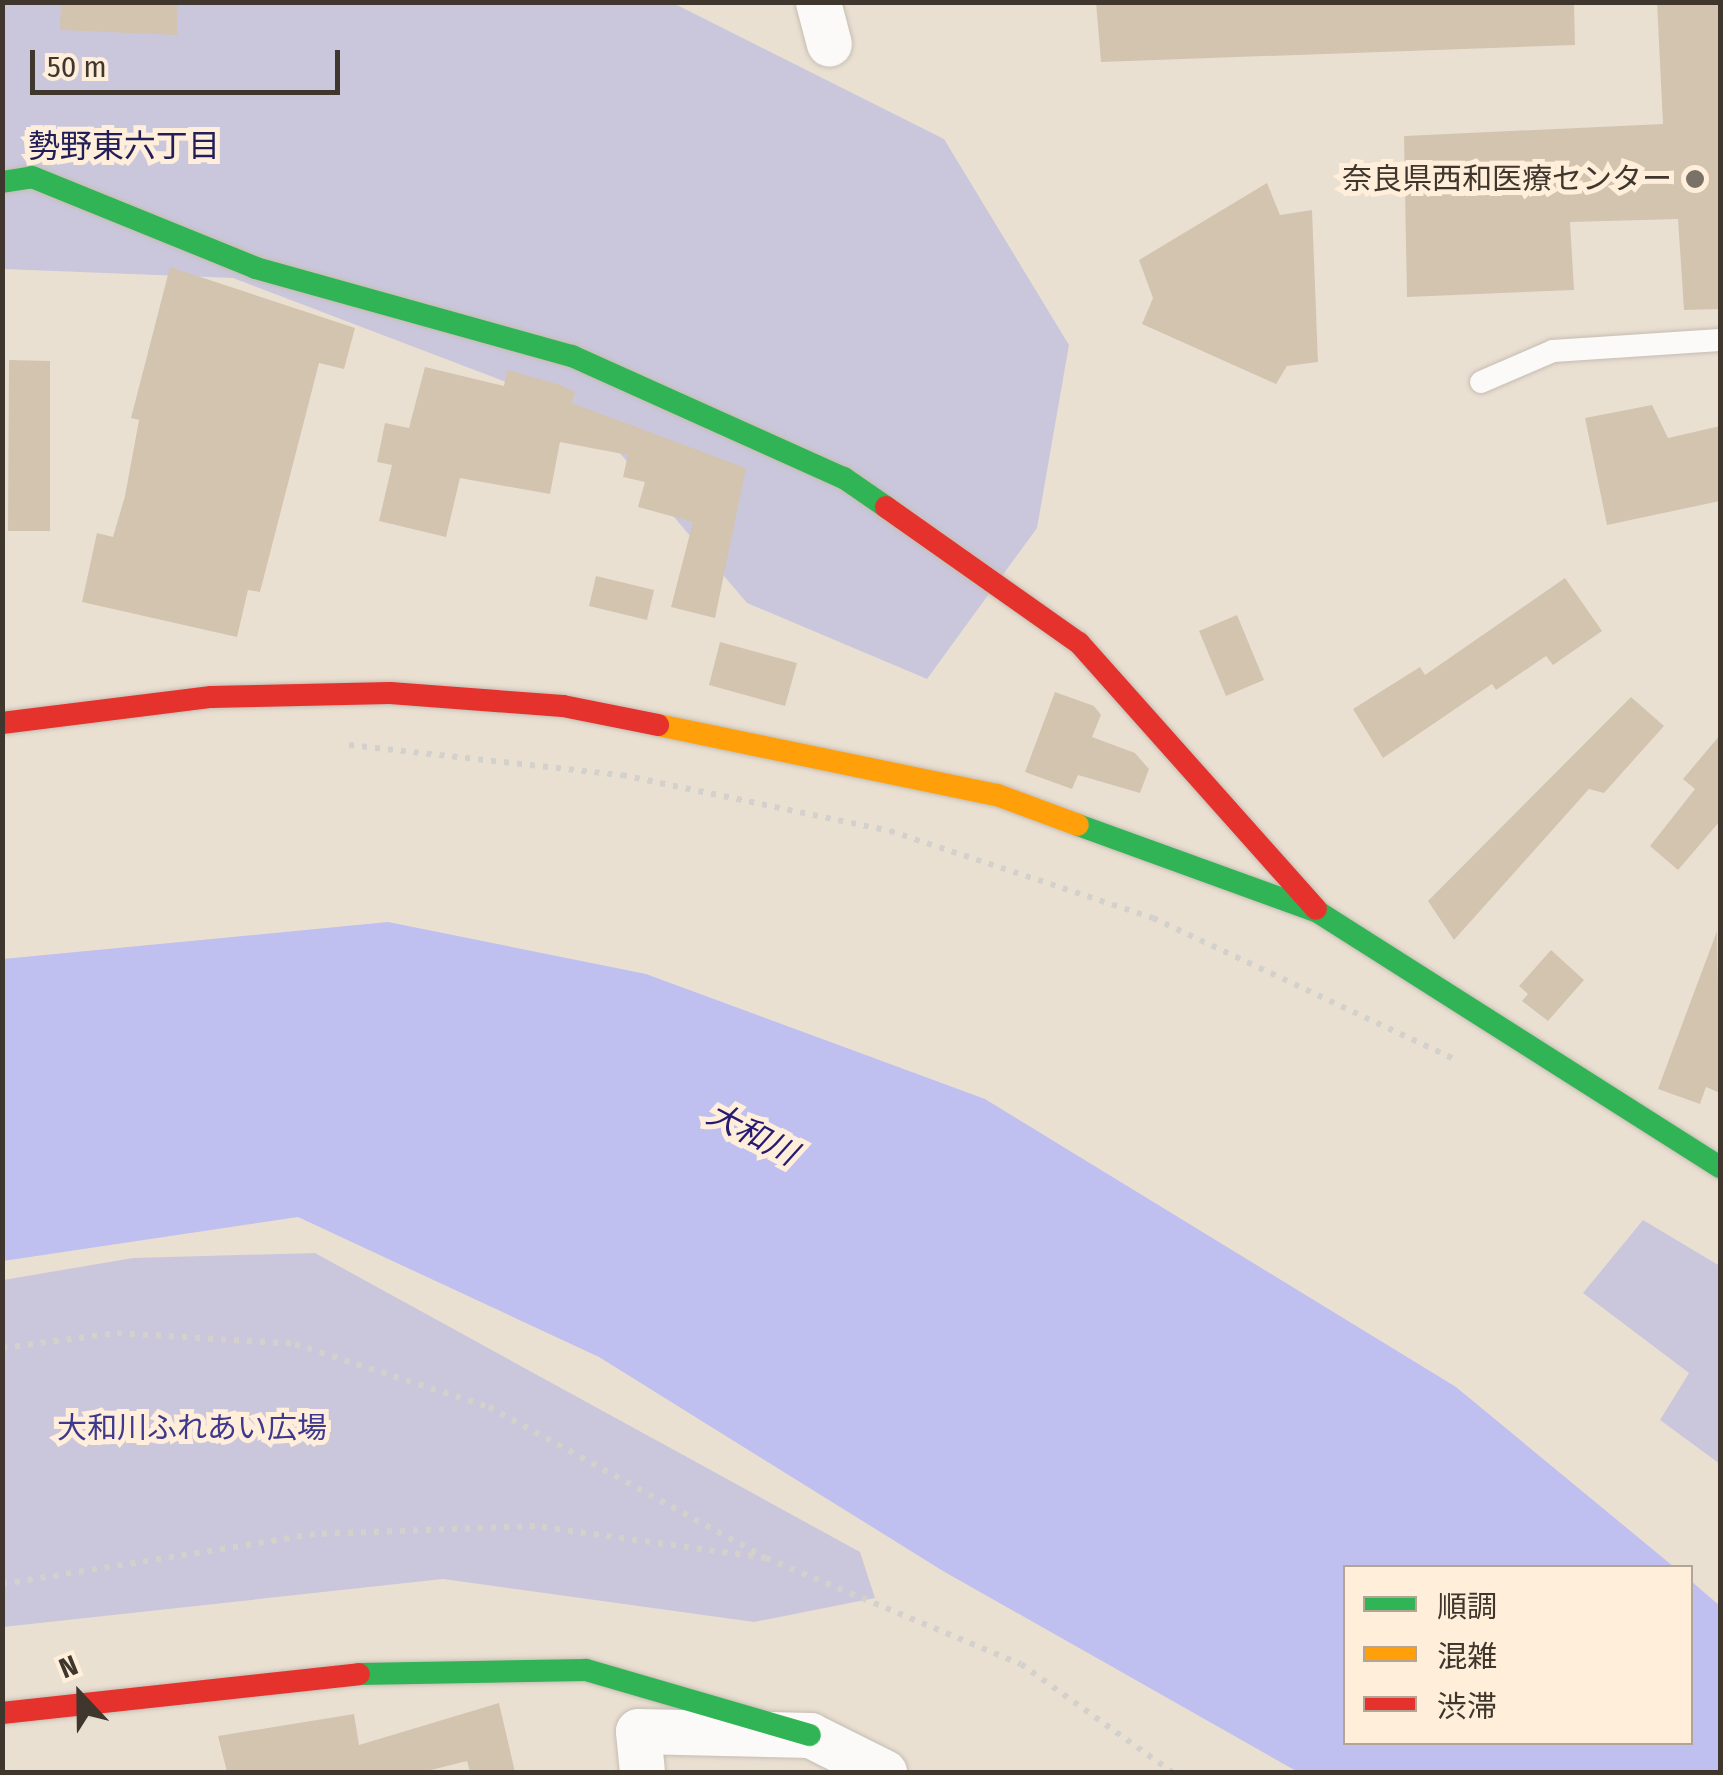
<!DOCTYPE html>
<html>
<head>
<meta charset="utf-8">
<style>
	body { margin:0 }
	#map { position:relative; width:1723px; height:1775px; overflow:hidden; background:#eae0d2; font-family:"Fira Sans Condensed","Noto Sans JP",sans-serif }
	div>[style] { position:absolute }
	.green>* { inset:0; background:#cac7dd }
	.water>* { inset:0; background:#bfbff0 }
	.building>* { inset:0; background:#d3c4b0 }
	.path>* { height:6px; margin-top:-3px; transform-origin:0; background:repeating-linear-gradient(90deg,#d4d1cd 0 5px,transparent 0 13px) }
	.roads { filter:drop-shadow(0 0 2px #c5bdb2) drop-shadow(0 0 2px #c5bdb2) }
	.lane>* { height:22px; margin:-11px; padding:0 11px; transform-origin:11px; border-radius:11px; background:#fcfaf8 }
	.street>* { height:45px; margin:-22.5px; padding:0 22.5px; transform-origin:22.5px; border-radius:22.5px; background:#fcfaf8 }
	.fast>* { height:22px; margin:-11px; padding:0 11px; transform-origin:11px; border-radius:11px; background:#30b455 }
	.slow>* { height:22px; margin:-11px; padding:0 11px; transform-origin:11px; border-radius:11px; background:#ff9f0a }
	.jam>* { height:22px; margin:-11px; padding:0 11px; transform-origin:11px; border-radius:11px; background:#e5322d }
	.dots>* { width:28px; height:28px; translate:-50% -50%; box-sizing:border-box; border:5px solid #ffefda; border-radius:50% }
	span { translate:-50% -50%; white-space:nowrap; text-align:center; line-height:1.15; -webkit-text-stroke:10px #ffefda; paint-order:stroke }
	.poi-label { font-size:30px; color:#3f372d }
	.right { translate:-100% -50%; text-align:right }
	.park-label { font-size:30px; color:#3e388f }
	.neighbourhood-label { font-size:32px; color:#221e58 }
	.water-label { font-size:32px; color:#271a70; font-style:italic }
	.frame { position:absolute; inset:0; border:5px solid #3f372d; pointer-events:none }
	.legend { position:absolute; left:1343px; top:1565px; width:350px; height:180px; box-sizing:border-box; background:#ffefda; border:2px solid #b2a595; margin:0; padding:12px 18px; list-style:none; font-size:30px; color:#3f372d }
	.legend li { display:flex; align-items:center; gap:20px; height:50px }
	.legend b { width:50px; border:2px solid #b2a595 }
	.north { position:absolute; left:30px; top:1645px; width:100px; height:100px; -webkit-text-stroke:8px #ffefda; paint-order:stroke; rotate:338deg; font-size:28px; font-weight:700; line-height:40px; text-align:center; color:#3f372d }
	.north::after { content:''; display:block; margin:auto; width:35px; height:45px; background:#3f372d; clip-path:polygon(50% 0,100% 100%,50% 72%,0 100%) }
	.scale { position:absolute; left:30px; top:50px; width:310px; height:45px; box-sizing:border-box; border:5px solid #3f372d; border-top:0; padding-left:12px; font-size:30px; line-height:35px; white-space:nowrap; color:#3f372d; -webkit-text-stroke:8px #ffefda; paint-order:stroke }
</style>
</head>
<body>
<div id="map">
	<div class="green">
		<i style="clip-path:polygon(3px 3px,673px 3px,944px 139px,1069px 345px,1037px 528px,927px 679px,747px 603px,585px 412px,233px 278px,3px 269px)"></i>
		<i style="clip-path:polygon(1643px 1220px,1720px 1266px,1720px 1464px,1660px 1420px,1689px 1373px,1583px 1293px)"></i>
		<i style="clip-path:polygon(315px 1253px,860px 1552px,875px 1598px,754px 1622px,443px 1579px,3px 1627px,3px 1280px,133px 1258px)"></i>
	</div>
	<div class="water">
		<i style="clip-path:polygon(388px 922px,646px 974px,985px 1099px,1456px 1387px,1674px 1567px,1346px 1568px,1346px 1742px,1690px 1742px,1691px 1581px,1720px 1606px,1720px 1772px,1298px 1772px,943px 1571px,599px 1357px,298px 1217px,3px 1261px,3px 959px)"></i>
	</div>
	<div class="building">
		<i style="clip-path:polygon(61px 2px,177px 2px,177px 35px,60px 30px)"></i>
		<i style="clip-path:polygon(1096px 2px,1574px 2px,1575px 45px,1101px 62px)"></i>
		<i style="clip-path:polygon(1657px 2px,1720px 2px,1720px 309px,1684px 310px,1678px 219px,1570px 222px,1574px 290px,1407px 297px,1404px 136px,1663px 124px)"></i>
		<i style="clip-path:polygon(1267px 183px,1280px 215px,1312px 210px,1318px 362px,1287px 366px,1276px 384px,1142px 324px,1153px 298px,1139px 260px)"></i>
		<i style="clip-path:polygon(170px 267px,355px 328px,344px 369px,319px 363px,260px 592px,248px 590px,237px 637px,82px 602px,97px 533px,113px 537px,125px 496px,139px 420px,131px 418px)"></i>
		<i style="clip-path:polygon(9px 360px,50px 361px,50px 531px,8px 531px)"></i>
		<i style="clip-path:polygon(425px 367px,504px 386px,507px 370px,561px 385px,575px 392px,572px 403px,746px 468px,715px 618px,671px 607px,693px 522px,638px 507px,645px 482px,623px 477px,628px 455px,560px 442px,550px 494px,460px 478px,446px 537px,379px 521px,392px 465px,377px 462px,385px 423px,409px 428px)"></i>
		<i style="clip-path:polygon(1652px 405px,1668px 438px,1720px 426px,1720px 501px,1607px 525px,1585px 418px)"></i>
		<i style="clip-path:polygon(596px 576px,654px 590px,647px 620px,589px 606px)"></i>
		<i style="clip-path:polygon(1565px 578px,1602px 631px,1553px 665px,1546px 656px,1496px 690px,1492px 684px,1383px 758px,1353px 709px,1420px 667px,1425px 675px)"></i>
		<i style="clip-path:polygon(1237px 615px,1264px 680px,1226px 696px,1199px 631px)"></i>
		<i style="clip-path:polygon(720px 642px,797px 663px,785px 706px,709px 685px)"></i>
		<i style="clip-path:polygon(1055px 692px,1094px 706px,1101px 715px,1092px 737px,1135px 753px,1149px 769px,1140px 793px,1078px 775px,1072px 789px,1025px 772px)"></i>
		<i style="clip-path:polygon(1631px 697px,1664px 726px,1604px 793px,1589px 789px,1454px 940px,1428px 901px)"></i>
		<i style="clip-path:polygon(1720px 735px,1720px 821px,1678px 870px,1650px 846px,1695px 789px,1683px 779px)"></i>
		<i style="clip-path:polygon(1717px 931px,1720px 1093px,1706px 1087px,1700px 1104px,1658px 1089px)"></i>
		<i style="clip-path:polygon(1551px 950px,1584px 980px,1548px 1021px,1522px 1001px,1528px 994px,1519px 986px)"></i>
		<i style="clip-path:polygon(499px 1703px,515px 1772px,470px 1772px,467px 1761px,423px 1772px,227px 1772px,218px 1736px,354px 1714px,359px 1745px)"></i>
	</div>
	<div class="path">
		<i style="left:349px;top:745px;width:275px;rotate:6.3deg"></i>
		<i style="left:622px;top:775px;width:274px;rotate:11.8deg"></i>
		<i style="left:890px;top:831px;width:277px;rotate:18.3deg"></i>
		<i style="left:1153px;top:918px;width:332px;rotate:25.1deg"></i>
		<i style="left:2px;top:1348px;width:116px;rotate:-7.4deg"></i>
		<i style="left:117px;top:1333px;width:178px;rotate:3.5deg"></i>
		<i style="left:295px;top:1344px;width:204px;rotate:18deg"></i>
		<i style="left:489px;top:1407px;width:315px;rotate:28.6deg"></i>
		<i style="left:766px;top:1558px;width:233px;rotate:-172.1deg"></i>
		<i style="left:535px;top:1526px;width:220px;rotate:177.9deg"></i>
		<i style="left:315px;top:1534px;width:317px;rotate:170.9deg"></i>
		<i style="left:766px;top:1558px;width:276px;rotate:22.6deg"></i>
		<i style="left:1021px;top:1664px;width:186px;rotate:35.6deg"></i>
	</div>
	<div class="roads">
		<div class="lane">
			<i style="left:1481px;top:382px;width:78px;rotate:-23.3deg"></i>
			<i style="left:1553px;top:351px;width:167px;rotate:-3.8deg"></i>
		</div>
		<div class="street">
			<i style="left:818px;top:2px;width:43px;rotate:75.3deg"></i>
			<i style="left:642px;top:1772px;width:41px;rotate:-95.6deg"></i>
			<i style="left:638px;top:1731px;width:172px;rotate:1.3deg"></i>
			<i style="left:810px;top:1735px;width:83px;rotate:26.6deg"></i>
		</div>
		<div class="fast">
			<i style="left:2px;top:182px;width:30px;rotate:-9deg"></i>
			<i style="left:32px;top:177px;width:242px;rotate:22.1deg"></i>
			<i style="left:256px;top:268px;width:328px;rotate:15.6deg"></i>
			<i style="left:572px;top:356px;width:298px;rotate:24.2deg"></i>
			<i style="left:844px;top:478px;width:51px;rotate:34.6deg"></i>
			<i style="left:1078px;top:825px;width:255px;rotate:19.9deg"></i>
			<i style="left:1318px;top:912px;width:476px;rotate:32.4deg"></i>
			<i style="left:359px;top:1674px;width:227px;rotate:-1deg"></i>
			<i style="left:586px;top:1670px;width:233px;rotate:16.2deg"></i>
		</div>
		<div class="slow">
			<i style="left:658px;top:725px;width:346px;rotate:11.7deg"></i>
			<i style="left:997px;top:795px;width:86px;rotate:20.3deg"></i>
		</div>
		<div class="jam">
			<i style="left:886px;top:507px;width:236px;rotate:35.2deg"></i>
			<i style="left:1079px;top:643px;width:356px;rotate:48.3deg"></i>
			<i style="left:2px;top:723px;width:211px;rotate:-7.1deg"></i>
			<i style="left:211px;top:697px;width:179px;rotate:-1.3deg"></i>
			<i style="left:390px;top:693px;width:173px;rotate:4.3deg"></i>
			<i style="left:563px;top:706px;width:97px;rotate:11.3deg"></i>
			<i style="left:2px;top:1713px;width:359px;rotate:-6.2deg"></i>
		</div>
	</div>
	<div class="dots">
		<i style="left:1695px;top:179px;background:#7b7267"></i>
	</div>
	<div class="poi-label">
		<span class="right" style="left:1672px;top:179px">奈良県西和医療センター</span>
	</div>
	<div class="park-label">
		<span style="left:192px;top:1428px">大和川ふれあい広場</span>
	</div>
	<div class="neighbourhood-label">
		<span style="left:124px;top:146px">勢野東六丁目</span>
	</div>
	<div class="water-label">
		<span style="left:752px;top:1134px;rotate:28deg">大和川</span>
	</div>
	<div class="frame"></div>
	<ul class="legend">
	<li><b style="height:12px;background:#30b455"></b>順調</li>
	<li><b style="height:12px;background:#ff9f0a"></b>混雑</li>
	<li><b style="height:12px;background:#e5322d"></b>渋滞</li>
	</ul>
	<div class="north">N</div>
	<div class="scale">50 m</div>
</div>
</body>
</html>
